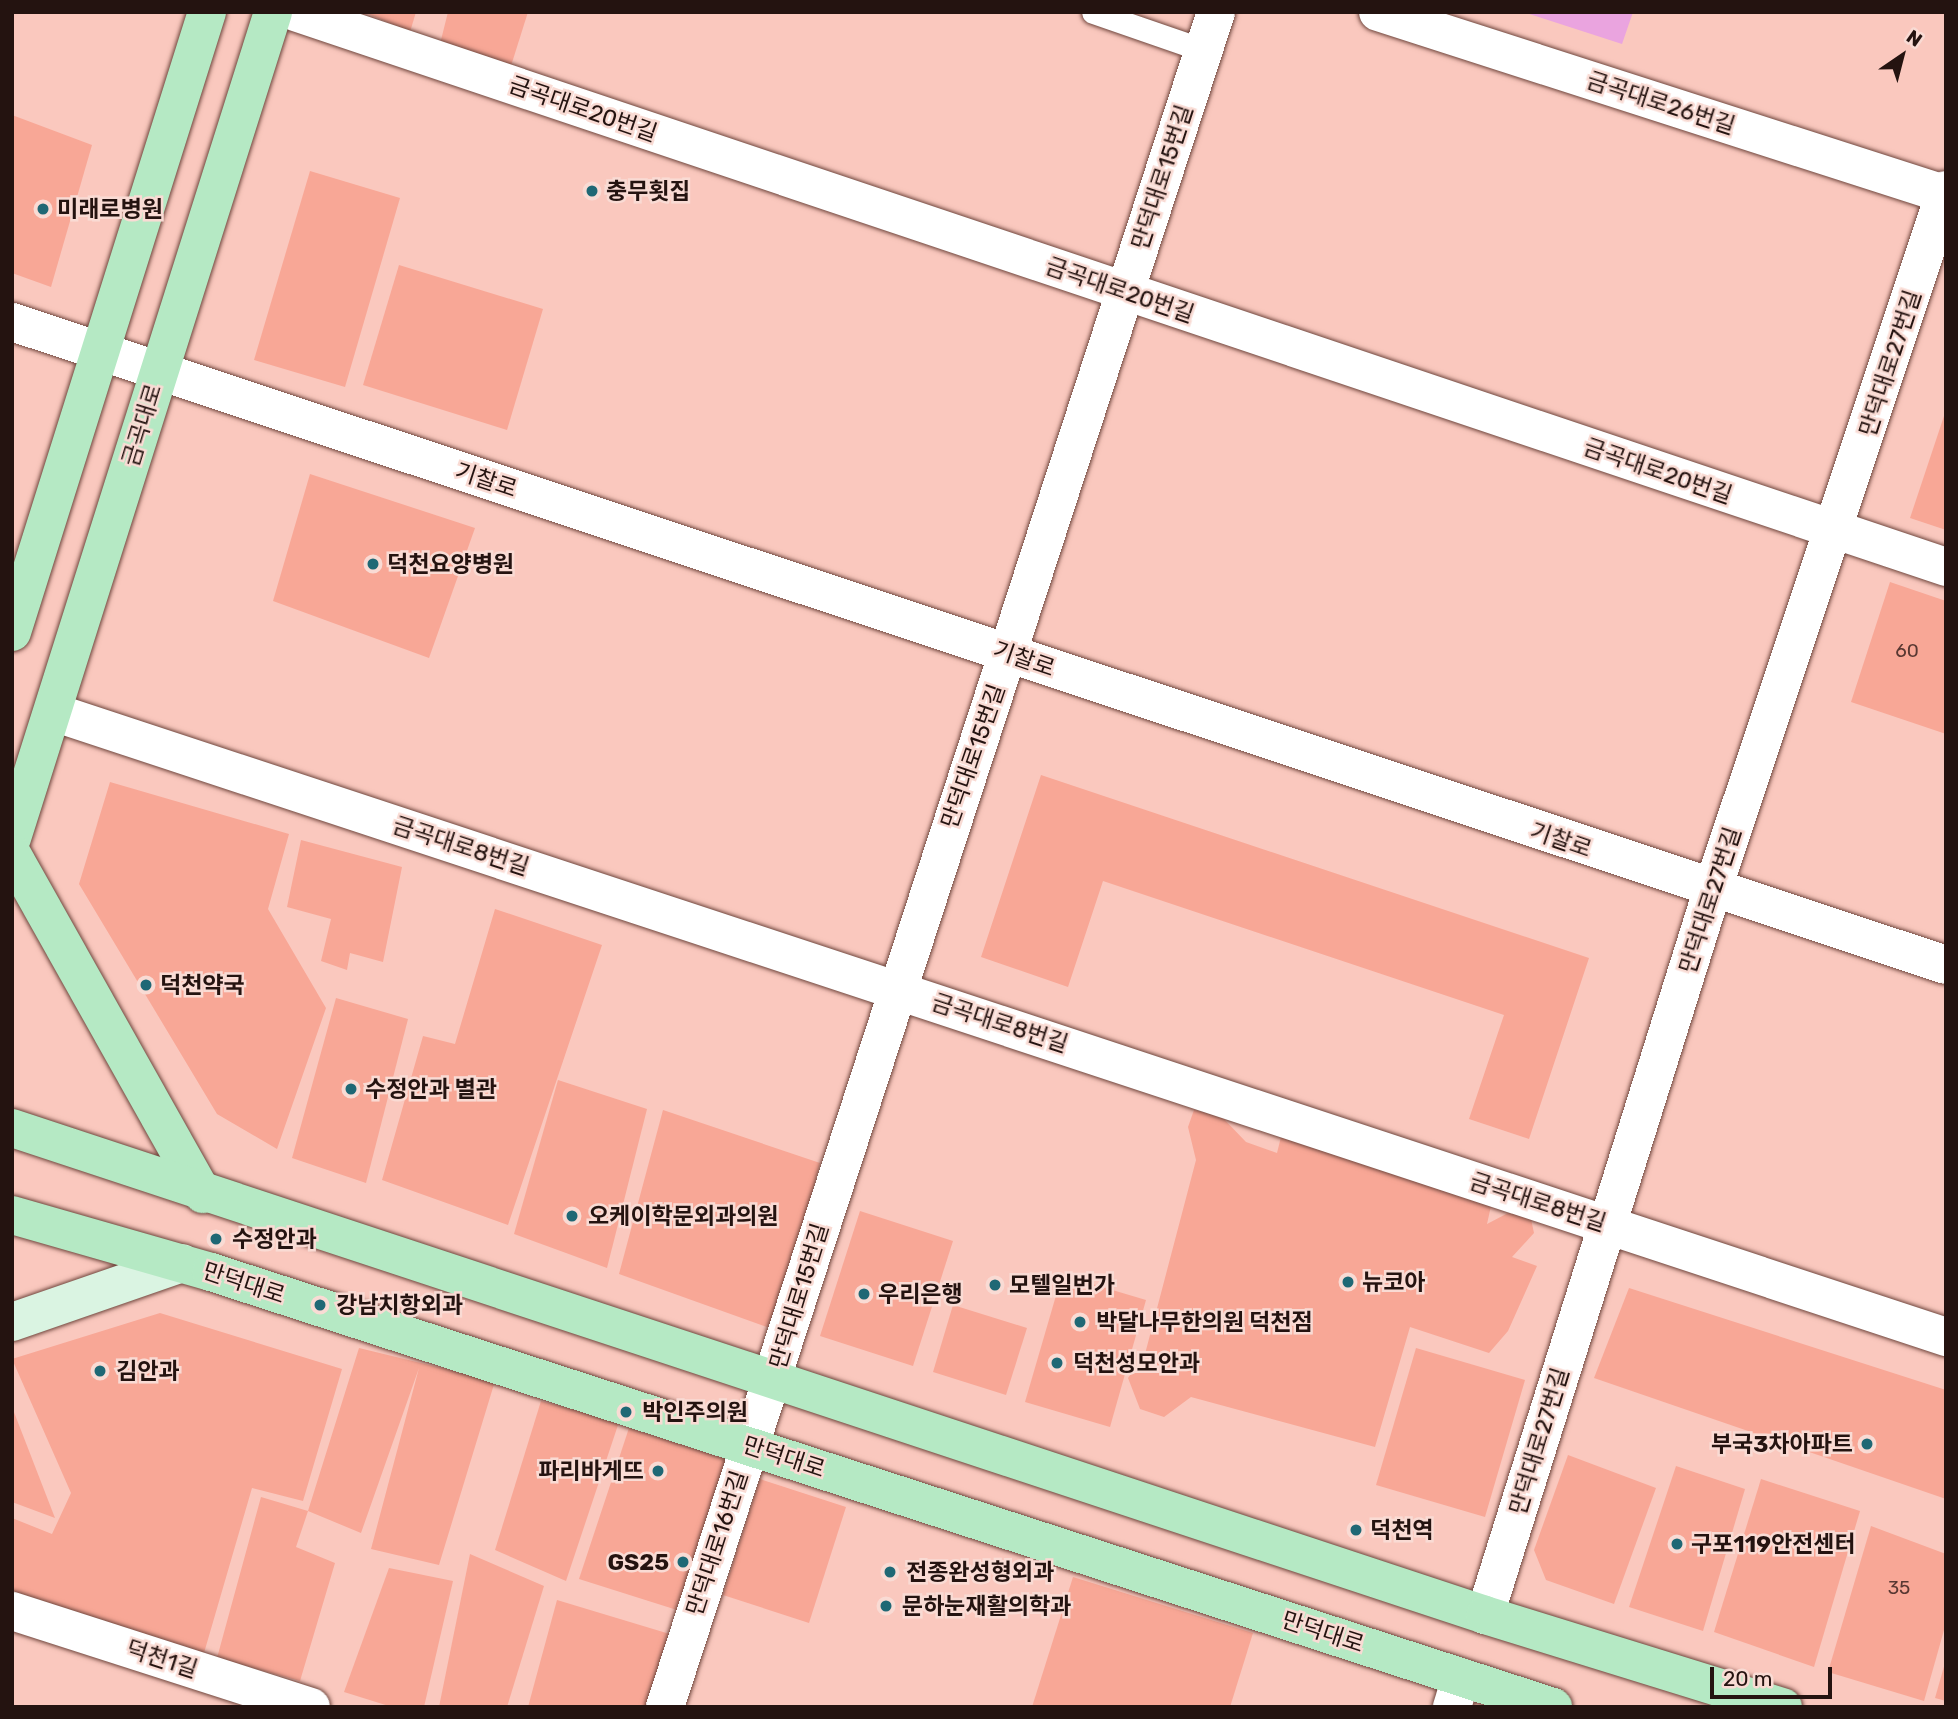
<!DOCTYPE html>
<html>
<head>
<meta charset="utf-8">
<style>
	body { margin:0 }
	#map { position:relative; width:1958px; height:1719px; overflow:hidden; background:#fac8be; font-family:Rubik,"Noto Sans KR",sans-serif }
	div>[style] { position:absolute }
	.green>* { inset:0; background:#eaa4df }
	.building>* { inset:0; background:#f8a796 }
	.roads { filter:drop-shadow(0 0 2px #6f463d) drop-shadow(0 0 2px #6f463d) }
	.service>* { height:23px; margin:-11.5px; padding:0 11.5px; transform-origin:11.5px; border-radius:11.5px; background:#fff }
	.minor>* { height:38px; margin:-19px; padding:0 19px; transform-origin:19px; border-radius:19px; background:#fff }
	.tertiary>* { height:38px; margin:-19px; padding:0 19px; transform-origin:19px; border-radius:19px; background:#fff }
	.secondary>* { height:38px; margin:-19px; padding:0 19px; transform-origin:19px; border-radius:19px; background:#daf4e2 }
	.primary>* { height:38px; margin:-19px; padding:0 19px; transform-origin:19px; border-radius:19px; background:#b5e9c4 }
	.dots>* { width:19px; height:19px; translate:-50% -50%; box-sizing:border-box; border:4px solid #f9dbd4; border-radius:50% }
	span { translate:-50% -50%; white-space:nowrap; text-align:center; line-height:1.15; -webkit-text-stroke:5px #f9dbd4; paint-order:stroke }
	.number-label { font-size:19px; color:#593832 }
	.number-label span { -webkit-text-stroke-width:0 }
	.street-label { font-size:23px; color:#241310 }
	.poi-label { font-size:23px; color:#241310; font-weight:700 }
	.left { translate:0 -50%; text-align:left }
	.right { translate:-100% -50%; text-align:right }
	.frame { position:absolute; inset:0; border:14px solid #241310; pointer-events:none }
	.north { position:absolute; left:1867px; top:21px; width:70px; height:70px; -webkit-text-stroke:5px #f9dbd4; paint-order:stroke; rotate:35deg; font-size:19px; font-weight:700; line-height:28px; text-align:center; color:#241310 }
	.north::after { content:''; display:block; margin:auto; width:24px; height:32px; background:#241310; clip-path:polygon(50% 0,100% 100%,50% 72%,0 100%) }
	.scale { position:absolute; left:1710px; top:1667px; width:122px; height:32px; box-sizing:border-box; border:4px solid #241310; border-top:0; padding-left:9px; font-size:21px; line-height:24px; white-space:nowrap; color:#241310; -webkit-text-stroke:5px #f9dbd4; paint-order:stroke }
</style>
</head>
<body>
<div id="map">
	<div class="green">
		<i style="clip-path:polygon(1523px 12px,1633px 12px,1622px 44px)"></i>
	</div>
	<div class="building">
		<i style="clip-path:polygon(364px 12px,416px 12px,410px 32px)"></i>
		<i style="clip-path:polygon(448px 12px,528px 12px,510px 69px,439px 48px)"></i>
		<i style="clip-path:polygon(12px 115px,92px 145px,51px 287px,12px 273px)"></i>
		<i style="clip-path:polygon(310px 171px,400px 198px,345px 387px,254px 360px)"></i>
		<i style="clip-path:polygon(399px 265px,543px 309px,507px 430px,363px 385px)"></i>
		<i style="clip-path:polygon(1945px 413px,1946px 413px,1946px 530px,1910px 518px)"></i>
		<i style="clip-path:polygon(310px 474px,475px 528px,429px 658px,273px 601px)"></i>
		<i style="clip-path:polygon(1890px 582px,1946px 601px,1946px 734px,1851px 702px)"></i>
		<i style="clip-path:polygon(1041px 775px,1589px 958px,1529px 1139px,1469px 1119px,1504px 1015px,1103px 881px,1068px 987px,981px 957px)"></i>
		<i style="clip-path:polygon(110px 782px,289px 834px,268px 909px,326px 1008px,277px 1149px,217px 1114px,79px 884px)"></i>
		<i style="clip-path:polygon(301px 840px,402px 867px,383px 962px,350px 953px,347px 970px,321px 961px,331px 919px,287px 907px)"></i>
		<i style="clip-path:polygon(495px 909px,602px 945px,508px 1225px,382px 1180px,423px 1036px,455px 1044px)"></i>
		<i style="clip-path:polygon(336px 998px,408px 1019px,366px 1183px,292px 1158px)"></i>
		<i style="clip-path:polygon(558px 1080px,647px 1109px,607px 1268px,514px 1234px)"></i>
		<i style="clip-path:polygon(663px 1110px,820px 1163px,775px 1330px,619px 1274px)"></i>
		<i style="clip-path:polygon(1194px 1110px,1221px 1116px,1246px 1142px,1277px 1153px,1283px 1129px,1493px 1197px,1487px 1224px,1510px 1212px,1531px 1219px,1534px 1233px,1512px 1257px,1537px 1266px,1508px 1331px,1489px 1353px,1410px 1327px,1375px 1447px,1191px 1397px,1164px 1417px,1140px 1409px,1128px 1378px,1145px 1354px,1196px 1160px,1188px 1127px)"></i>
		<i style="clip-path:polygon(860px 1211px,953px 1241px,913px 1366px,820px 1336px)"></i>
		<i style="clip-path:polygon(1062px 1275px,1146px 1300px,1110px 1427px,1025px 1402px)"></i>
		<i style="clip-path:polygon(1629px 1288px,1946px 1390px,1946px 1499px,1594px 1378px)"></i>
		<i style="clip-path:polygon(953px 1305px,1027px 1328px,1006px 1395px,933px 1372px)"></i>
		<i style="clip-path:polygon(160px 1313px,342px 1369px,303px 1501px,252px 1488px,204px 1653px,12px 1591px,12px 1518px,52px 1534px,71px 1493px,12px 1359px)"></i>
		<i style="clip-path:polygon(359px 1348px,495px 1381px,439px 1565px,371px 1549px,419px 1368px,361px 1533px,308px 1511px)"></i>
		<i style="clip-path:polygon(1416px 1348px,1525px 1380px,1485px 1517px,1376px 1485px)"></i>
		<i style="clip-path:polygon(541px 1401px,619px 1422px,566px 1581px,495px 1550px)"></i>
		<i style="clip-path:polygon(12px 1407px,55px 1518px,12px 1502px)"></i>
		<i style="clip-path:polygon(629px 1428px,726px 1459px,677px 1610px,579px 1579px)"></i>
		<i style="clip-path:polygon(1568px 1455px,1656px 1488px,1614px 1604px,1546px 1580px,1534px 1550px)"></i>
		<i style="clip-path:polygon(1676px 1466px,1745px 1489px,1703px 1631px,1629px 1607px)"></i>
		<i style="clip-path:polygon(760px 1479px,846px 1507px,809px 1623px,723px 1595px)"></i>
		<i style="clip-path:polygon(1761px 1479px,1860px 1511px,1814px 1667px,1714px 1632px)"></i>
		<i style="clip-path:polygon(261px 1497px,308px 1511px,296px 1547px,335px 1563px,300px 1681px,217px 1658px)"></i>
		<i style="clip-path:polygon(1871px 1526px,1946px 1554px,1946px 1623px,1924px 1701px,1828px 1672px)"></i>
		<i style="clip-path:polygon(470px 1554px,544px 1586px,507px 1707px,439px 1707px)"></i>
		<i style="clip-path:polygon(389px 1568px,453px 1581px,424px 1707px,392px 1707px,344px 1692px)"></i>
		<i style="clip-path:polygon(1073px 1577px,1253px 1633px,1230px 1707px,1032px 1707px)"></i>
		<i style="clip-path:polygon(557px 1600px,673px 1635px,654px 1707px,528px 1707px)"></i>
		<i style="clip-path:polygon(1945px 1663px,1946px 1663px,1946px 1701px,1935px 1698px)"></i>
	</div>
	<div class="roads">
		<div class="service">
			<i style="left:1093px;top:12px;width:116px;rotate:19.1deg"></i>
		</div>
		<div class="minor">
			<i style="left:295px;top:12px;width:1742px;rotate:18.58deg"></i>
			<i style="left:1378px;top:12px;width:595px;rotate:17.83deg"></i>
			<i style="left:53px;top:712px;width:1994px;rotate:18.27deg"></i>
			<i style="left:12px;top:1611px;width:314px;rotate:17.8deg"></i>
			<i style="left:1485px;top:1615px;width:759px;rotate:-72.59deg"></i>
			<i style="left:1712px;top:891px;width:739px;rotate:-71.54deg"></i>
			<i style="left:665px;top:1707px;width:1782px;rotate:-71.99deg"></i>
			<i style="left:1452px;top:1707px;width:31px;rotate:-73deg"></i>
		</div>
		<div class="tertiary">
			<i style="left:12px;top:322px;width:2038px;rotate:18.39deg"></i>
		</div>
		<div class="secondary">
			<i style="left:12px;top:1322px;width:180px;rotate:-19.1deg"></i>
		</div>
		<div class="primary">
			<i style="left:12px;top:632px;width:650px;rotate:-72.54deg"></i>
			<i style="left:12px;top:838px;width:866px;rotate:-72.46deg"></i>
			<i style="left:12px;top:854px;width:390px;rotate:60.7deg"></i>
			<i style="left:12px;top:1128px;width:1551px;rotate:18.29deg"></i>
			<i style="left:1485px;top:1615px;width:312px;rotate:17.2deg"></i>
			<i style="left:12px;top:1215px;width:207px;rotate:16deg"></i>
			<i style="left:211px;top:1272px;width:1411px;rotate:17.96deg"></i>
		</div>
	</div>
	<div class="dots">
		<i style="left:592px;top:191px;background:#1f6875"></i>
		<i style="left:43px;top:209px;background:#1f6875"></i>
		<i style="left:373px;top:564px;background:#1f6875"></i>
		<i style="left:146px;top:985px;background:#1f6875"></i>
		<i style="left:351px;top:1089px;background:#1f6875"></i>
		<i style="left:572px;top:1216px;background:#1f6875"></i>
		<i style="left:216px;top:1239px;background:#1f6875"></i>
		<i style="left:1348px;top:1282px;background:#1f6875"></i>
		<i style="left:995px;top:1285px;background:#1f6875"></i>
		<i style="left:864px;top:1294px;background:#1f6875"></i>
		<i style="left:320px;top:1305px;background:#1f6875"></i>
		<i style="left:1080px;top:1322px;background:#1f6875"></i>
		<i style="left:1057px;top:1363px;background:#1f6875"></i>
		<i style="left:100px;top:1371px;background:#1f6875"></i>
		<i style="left:626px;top:1412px;background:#1f6875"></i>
		<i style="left:1867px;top:1444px;background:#1f6875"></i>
		<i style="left:658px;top:1471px;background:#1f6875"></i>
		<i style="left:1356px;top:1530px;background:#1f6875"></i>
		<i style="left:1677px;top:1544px;background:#1f6875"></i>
		<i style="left:683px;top:1562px;background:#1f6875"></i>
		<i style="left:890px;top:1572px;background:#1f6875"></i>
		<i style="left:886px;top:1606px;background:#1f6875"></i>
	</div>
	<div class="number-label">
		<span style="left:1907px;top:651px">60</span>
		<span style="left:1899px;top:1588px">35</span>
	</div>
	<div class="street-label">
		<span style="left:1661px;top:103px;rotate:18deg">금곡대로26번길</span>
		<span style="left:583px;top:109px;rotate:19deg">금곡대로20번길</span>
		<span style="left:1162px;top:177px;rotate:-72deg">만덕대로15번길</span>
		<span style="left:1120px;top:290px;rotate:19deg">금곡대로20번길</span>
		<span style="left:1890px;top:363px;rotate:-72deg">만덕대로27번길</span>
		<span style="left:142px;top:425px;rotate:-73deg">금곡대로</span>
		<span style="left:1658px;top:471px;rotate:19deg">금곡대로20번길</span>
		<span style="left:486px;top:480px;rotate:18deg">기찰로</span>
		<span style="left:1024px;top:659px;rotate:19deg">기찰로</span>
		<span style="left:973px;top:756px;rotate:-71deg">만덕대로15번길</span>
		<span style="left:1561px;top:840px;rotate:19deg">기찰로</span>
		<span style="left:461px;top:846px;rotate:18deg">금곡대로8번길</span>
		<span style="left:1710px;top:900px;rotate:-72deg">만덕대로27번길</span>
		<span style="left:1000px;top:1023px;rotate:18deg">금곡대로8번길</span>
		<span style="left:1538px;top:1202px;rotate:18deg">금곡대로8번길</span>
		<span style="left:244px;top:1283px;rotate:18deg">만덕대로</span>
		<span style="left:799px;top:1296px;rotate:-73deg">만덕대로15번길</span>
		<span style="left:1539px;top:1441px;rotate:-73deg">만덕대로27번길</span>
		<span style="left:784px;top:1457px;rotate:18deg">만덕대로</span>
		<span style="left:717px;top:1543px;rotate:-72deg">만덕대로16번길</span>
		<span style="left:1323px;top:1632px;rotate:18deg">만덕대로</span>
		<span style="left:162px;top:1659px;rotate:18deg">덕천1길</span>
	</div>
	<div class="poi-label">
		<span class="left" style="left:606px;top:191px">충무횟집</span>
		<span class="left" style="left:57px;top:209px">미래로병원</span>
		<span class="left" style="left:387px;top:564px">덕천요양병원</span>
		<span class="left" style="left:160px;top:985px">덕천약국</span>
		<span class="left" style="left:365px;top:1089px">수정안과 별관</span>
		<span class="left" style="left:588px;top:1216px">오케이학문외과의원</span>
		<span class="left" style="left:232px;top:1239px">수정안과</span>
		<span class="left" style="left:1362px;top:1282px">뉴코아</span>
		<span class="left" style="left:1009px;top:1285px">모텔일번가</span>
		<span class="left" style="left:878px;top:1294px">우리은행</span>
		<span class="left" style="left:336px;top:1305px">강남치항외과</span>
		<span class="left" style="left:1096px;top:1322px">박달나무한의원 덕천점</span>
		<span class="left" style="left:1073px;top:1363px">덕천성모안과</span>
		<span class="left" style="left:116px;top:1371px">김안과</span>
		<span class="left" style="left:642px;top:1412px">박인주의원</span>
		<span class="right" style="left:1853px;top:1444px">부국3차아파트</span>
		<span class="right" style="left:644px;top:1471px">파리바게뜨</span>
		<span class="left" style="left:1370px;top:1530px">덕천역</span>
		<span class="left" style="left:1691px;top:1544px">구포119안전센터</span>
		<span class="right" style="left:669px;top:1562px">GS25</span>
		<span class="left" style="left:906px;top:1572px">전종완성형외과</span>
		<span class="left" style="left:902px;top:1606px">문하눈재활의학과</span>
	</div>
	<div class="frame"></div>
	<div class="north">N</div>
	<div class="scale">20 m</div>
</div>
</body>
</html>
